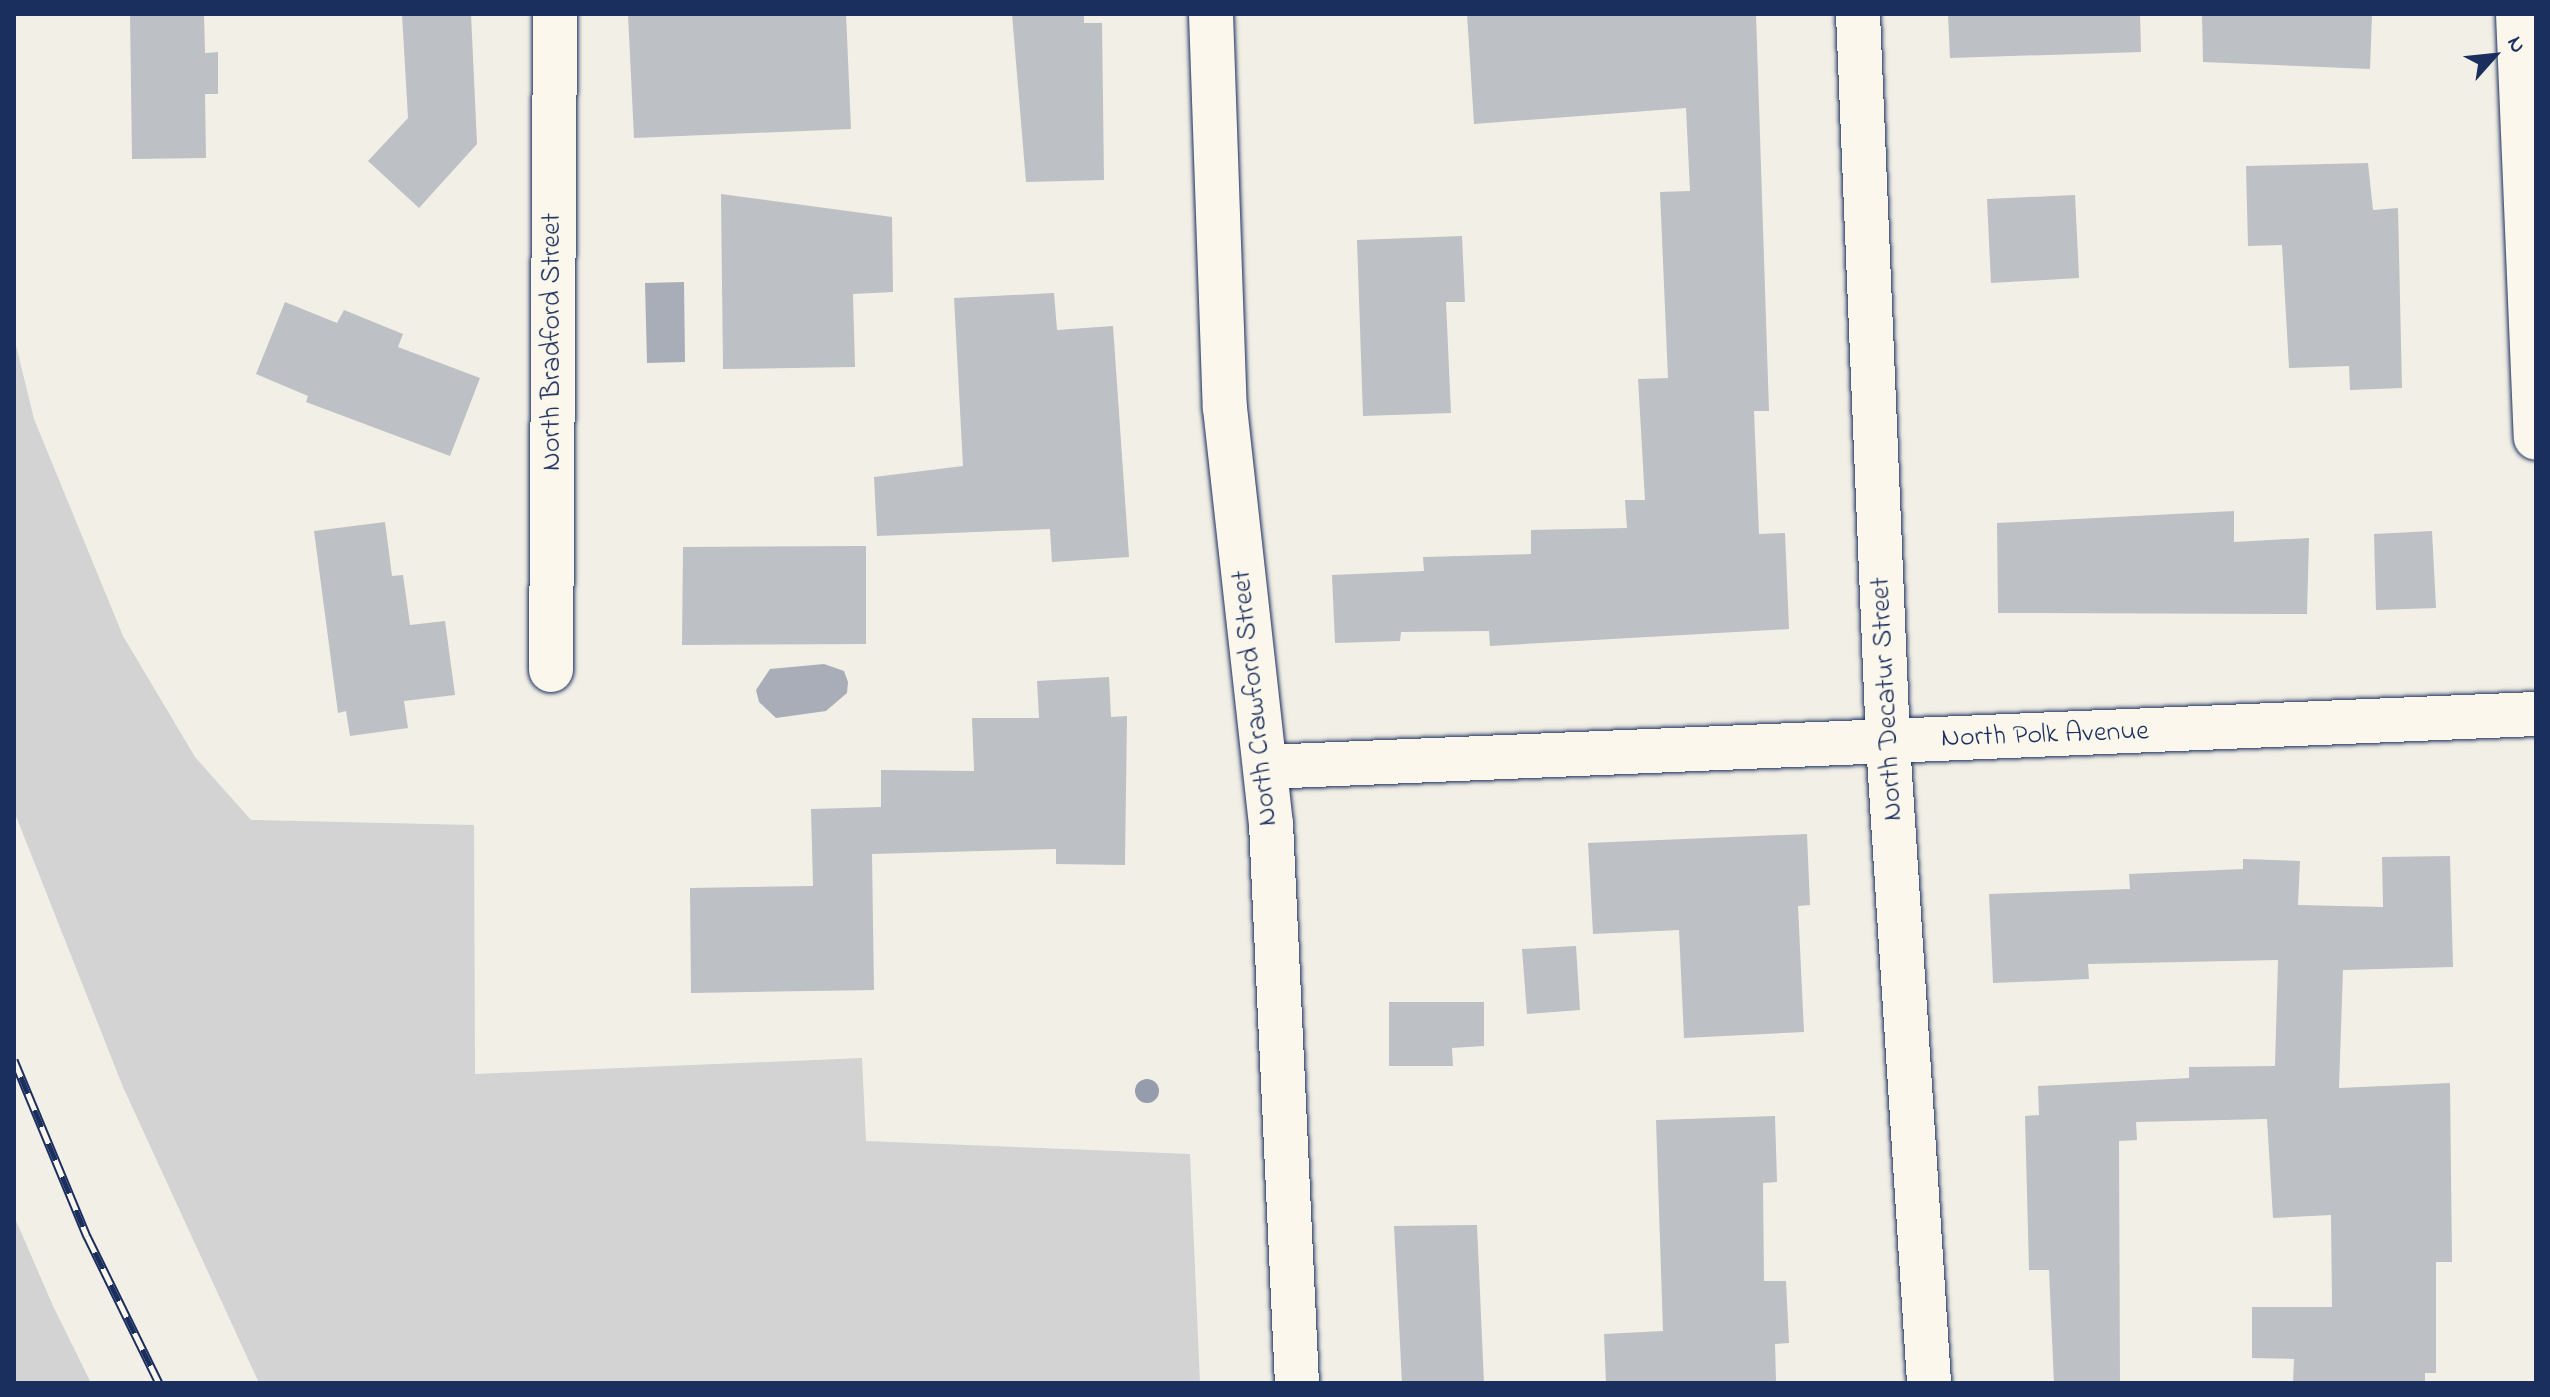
<!DOCTYPE html>
<html>
<head>
<meta charset="utf-8">
<style>
	body { margin:0 }
	#map { position:relative; width:2550px; height:1397px; overflow:hidden; background:#f2efe6; font-family:"Indie Flower",sans-serif }
	div>[style] { position:absolute }
	.green>* { inset:0; background:#d2d3d2 }
	.water>* { inset:0; background:#a9adb7 }
	.building>* { inset:0; background:#bdc0c4 }
	.roads { filter:drop-shadow(0 0 2px #1b2f5e) drop-shadow(0 0 2px #1b2f5e) }
	.street>* { height:44px; margin:-22px; padding:0 22px; transform-origin:22px; border-radius:22px; background:#fbf7ec }
	.rail>* { height:9px; margin-top:-4.5px; transform-origin:0; background:repeating-linear-gradient(90deg,#fbf7ec 0 18px,#1b2f5e 0 36px); box-sizing:border-box; border-block:2px solid #1b2f5e }
	.trees>* { width:24px; height:24px; margin:-12px; border-radius:50%; background:#959cab }
	span { translate:-50% -50%; white-space:nowrap; text-align:center; line-height:1.15; -webkit-text-stroke:8px #fbf7ec; paint-order:stroke }
	.street-label { font-size:28px; color:#1b2f5e }
	.frame { position:absolute; inset:0; border:16px solid #1b2f5e; pointer-events:none }
	.north { position:absolute; left:2454px; top:16px; width:80px; height:80px; -webkit-text-stroke:6px #fbf7ec; paint-order:stroke; rotate:63deg; font-size:22px; font-weight:700; line-height:32px; text-align:center; color:#1b2f5e }
	.north::after { content:''; display:block; margin:auto; width:28px; height:36px; background:#1b2f5e; clip-path:polygon(50% 0,100% 100%,50% 72%,0 100%) }
</style>
</head>
<body>
<div id="map">
	<div class="green">
		<i style="clip-path:polygon(14px 337px,34px 419px,123px 636px,195px 757px,251px 820px,474px 825px,475px 1074px,862px 1058px,866px 1141px,1190px 1154px,1200px 1383px,259px 1383px,123px 1087px,14px 811px)"></i>
		<i style="clip-path:polygon(14px 1216px,53px 1306px,91px 1383px,14px 1383px)"></i>
	</div>
	<div class="water">
		<i style="clip-path:polygon(684px 282px,685px 362px,647px 363px,645px 283px)"></i>
		<i style="clip-path:polygon(824px 664px,844px 671px,848px 682px,847px 693px,826px 711px,776px 718px,759px 702px,756px 690px,770px 669px)"></i>
	</div>
	<div class="building">
		<i style="clip-path:polygon(130px 14px,204px 14px,205px 53px,218px 52px,218px 94px,205px 94px,206px 158px,132px 159px)"></i>
		<i style="clip-path:polygon(402px 14px,471px 14px,477px 144px,419px 208px,368px 161px,408px 118px)"></i>
		<i style="clip-path:polygon(628px 14px,846px 14px,851px 129px,634px 138px)"></i>
		<i style="clip-path:polygon(1012px 14px,1084px 14px,1084px 23px,1102px 23px,1104px 180px,1026px 182px)"></i>
		<i style="clip-path:polygon(1467px 14px,1756px 14px,1769px 411px,1754px 411px,1759px 534px,1785px 533px,1789px 629px,1490px 646px,1489px 631px,1401px 632px,1400px 641px,1335px 643px,1332px 575px,1424px 571px,1423px 557px,1531px 554px,1531px 530px,1627px 528px,1625px 500px,1645px 500px,1638px 379px,1668px 378px,1660px 192px,1690px 191px,1686px 108px,1474px 124px)"></i>
		<i style="clip-path:polygon(1948px 14px,2140px 14px,2141px 52px,1950px 58px)"></i>
		<i style="clip-path:polygon(2202px 14px,2372px 14px,2370px 69px,2203px 62px)"></i>
		<i style="clip-path:polygon(2368px 163px,2373px 210px,2398px 208px,2402px 388px,2350px 390px,2349px 366px,2289px 368px,2282px 245px,2248px 246px,2246px 166px)"></i>
		<i style="clip-path:polygon(721px 194px,892px 217px,893px 292px,853px 294px,855px 367px,723px 369px)"></i>
		<i style="clip-path:polygon(2075px 195px,2079px 278px,1991px 283px,1987px 199px)"></i>
		<i style="clip-path:polygon(1462px 236px,1465px 302px,1446px 302px,1451px 413px,1363px 416px,1357px 240px)"></i>
		<i style="clip-path:polygon(1054px 293px,1057px 330px,1113px 326px,1129px 557px,1052px 562px,1050px 529px,877px 536px,874px 477px,963px 466px,954px 298px)"></i>
		<i style="clip-path:polygon(285px 302px,337px 323px,344px 310px,403px 334px,398px 347px,480px 378px,450px 456px,306px 402px,308px 396px,256px 374px)"></i>
		<i style="clip-path:polygon(2234px 511px,2234px 542px,2309px 538px,2307px 614px,1998px 613px,1997px 523px)"></i>
		<i style="clip-path:polygon(385px 522px,392px 576px,403px 575px,410px 625px,445px 621px,455px 695px,404px 701px,408px 728px,350px 736px,346px 711px,338px 713px,314px 531px)"></i>
		<i style="clip-path:polygon(2432px 531px,2436px 608px,2376px 610px,2374px 534px)"></i>
		<i style="clip-path:polygon(866px 546px,866px 644px,682px 645px,683px 547px)"></i>
		<i style="clip-path:polygon(1109px 677px,1111px 717px,1127px 716px,1125px 865px,1056px 864px,1056px 849px,872px 854px,874px 990px,691px 993px,690px 888px,813px 886px,811px 809px,881px 807px,881px 770px,974px 771px,972px 718px,1039px 718px,1037px 681px)"></i>
		<i style="clip-path:polygon(1807px 834px,1810px 905px,1798px 906px,1804px 1032px,1684px 1038px,1679px 930px,1593px 934px,1588px 843px)"></i>
		<i style="clip-path:polygon(2450px 856px,2453px 967px,2343px 970px,2339px 1088px,2450px 1083px,2452px 1262px,2436px 1262px,2436px 1373px,2425px 1373px,2425px 1383px,2293px 1383px,2294px 1359px,2252px 1358px,2252px 1307px,2332px 1307px,2331px 1215px,2273px 1218px,2267px 1119px,2136px 1122px,2137px 1140px,2119px 1141px,2120px 1383px,2054px 1383px,2049px 1270px,2029px 1270px,2025px 1116px,2039px 1115px,2038px 1086px,2189px 1078px,2189px 1067px,2275px 1066px,2278px 960px,2088px 964px,2089px 979px,1993px 983px,1989px 894px,2130px 889px,2129px 874px,2243px 869px,2243px 859px,2300px 861px,2298px 905px,2383px 907px,2382px 857px)"></i>
		<i style="clip-path:polygon(1576px 946px,1580px 1010px,1527px 1014px,1522px 949px)"></i>
		<i style="clip-path:polygon(1389px 1002px,1484px 1002px,1484px 1046px,1452px 1048px,1453px 1066px,1389px 1066px)"></i>
		<i style="clip-path:polygon(1775px 1116px,1777px 1182px,1763px 1183px,1764px 1281px,1786px 1281px,1789px 1343px,1775px 1344px,1776px 1381px,1606px 1383px,1604px 1334px,1663px 1331px,1656px 1120px)"></i>
		<i style="clip-path:polygon(1477px 1225px,1484px 1383px,1402px 1383px,1394px 1226px)"></i>
	</div>
	<div class="roads">
		<div class="street">
			<i style="left:1211px;top:14px;width:394px;rotate:88deg"></i>
			<i style="left:1225px;top:408px;width:419px;rotate:83.7deg"></i>
			<i style="left:1271px;top:824px;width:560px;rotate:87.34deg"></i>
			<i style="left:1858px;top:14px;width:730px;rotate:87.64deg"></i>
			<i style="left:1888px;top:743px;width:641px;rotate:86.33deg"></i>
			<i style="left:2518px;top:14px;width:424px;rotate:87.6deg"></i>
			<i style="left:551px;top:670px;width:656px;rotate:-89.65deg"></i>
			<i style="left:1266px;top:767px;width:1271px;rotate:-2.39deg"></i>
		</div>
	</div>
	<div class="rail">
		<i style="left:14px;top:1060px;width:191px;rotate:67.5deg"></i>
		<i style="left:87px;top:1236px;width:164px;rotate:63.9deg"></i>
	</div>
	<div class="trees">
		<i style="left:1147px;top:1091px"></i>
	</div>
	<div class="street-label">
		<span style="left:553px;top:342px;rotate:-90deg">North Bradford Street</span>
		<span style="left:1256px;top:698px;rotate:-96deg">North Crawford Street</span>
		<span style="left:1888px;top:699px;rotate:-93deg">North Decatur Street</span>
		<span style="left:2045px;top:736px;rotate:-2deg">North Polk Avenue</span>
	</div>
	<div class="frame"></div>
	<div class="north">N</div>
</div>
</body>
</html>
